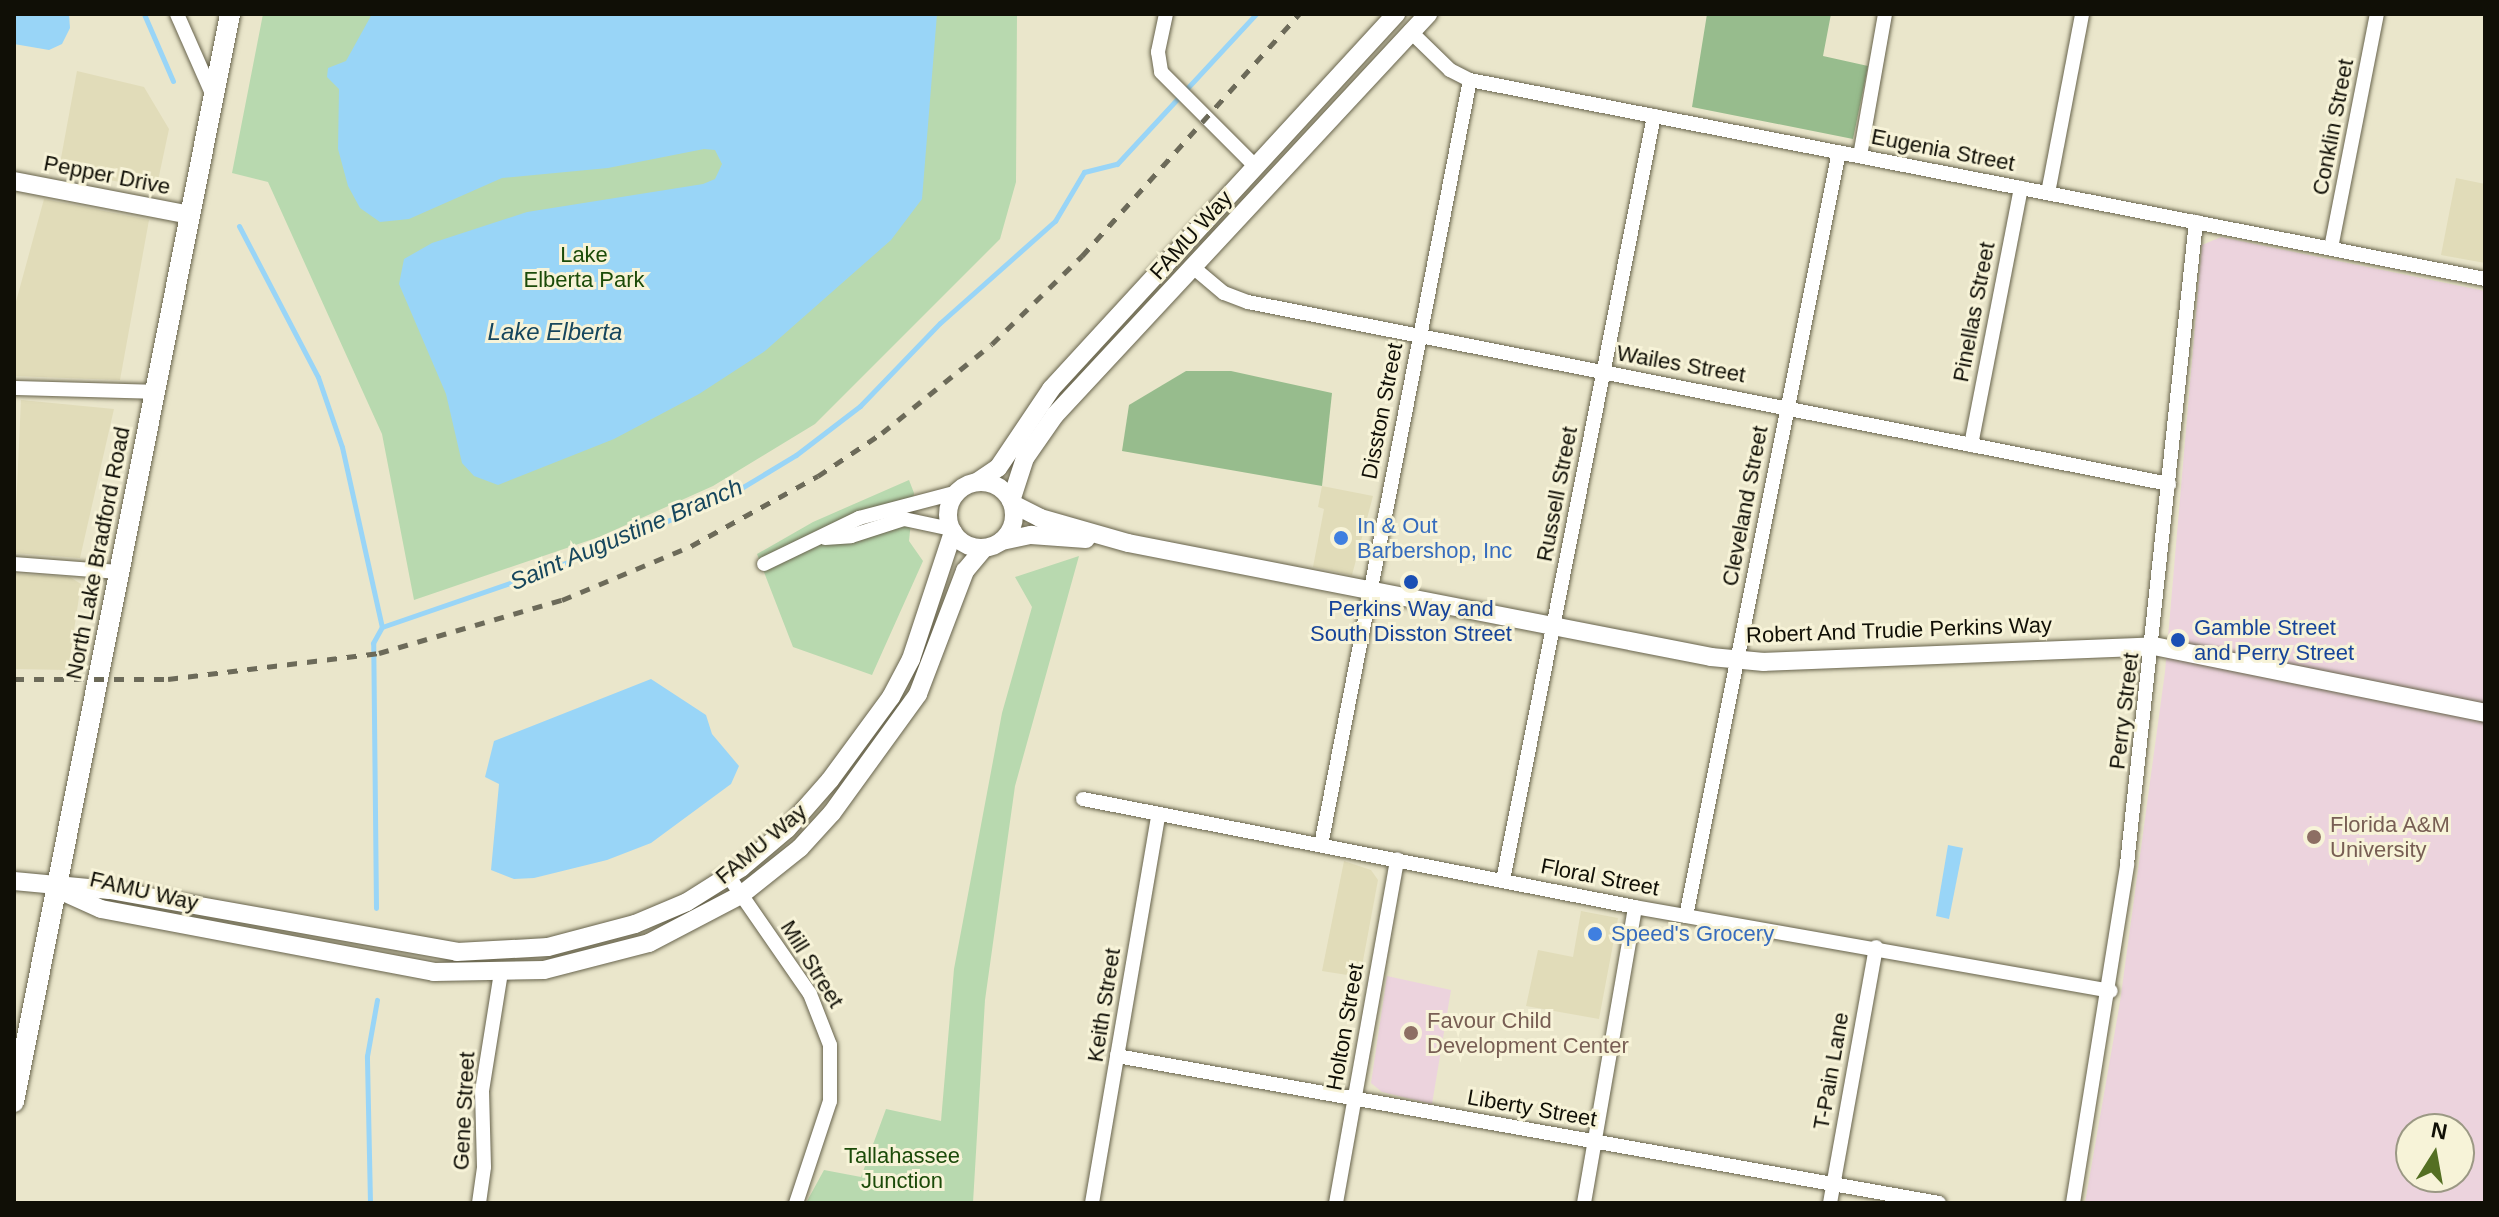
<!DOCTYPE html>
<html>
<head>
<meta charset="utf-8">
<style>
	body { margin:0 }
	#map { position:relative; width:2499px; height:1217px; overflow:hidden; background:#eae6cb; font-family:Helvetica,sans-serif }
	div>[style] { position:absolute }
	.built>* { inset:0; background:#e1dcb9 }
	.education>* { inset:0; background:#ecd3dd }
	.green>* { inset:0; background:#b8d9af }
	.forest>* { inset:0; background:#97bc8d }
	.water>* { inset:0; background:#99d5f7 }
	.stream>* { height:5px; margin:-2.5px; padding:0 2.5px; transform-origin:2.5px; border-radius:2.5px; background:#99d5f7 }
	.roads { filter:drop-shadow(0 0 2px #67634c) drop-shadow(0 0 2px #67634c) }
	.minor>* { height:14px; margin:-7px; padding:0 7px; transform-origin:7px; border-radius:7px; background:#fff }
	.tertiary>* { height:18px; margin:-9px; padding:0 9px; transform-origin:9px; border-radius:9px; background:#fff }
	.tertiary>.ring { margin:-9px; padding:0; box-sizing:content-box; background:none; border:18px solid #fff; border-radius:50% }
	.secondary>* { height:20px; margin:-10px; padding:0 10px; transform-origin:10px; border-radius:10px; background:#fff }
	.rail>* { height:5px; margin-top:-2.5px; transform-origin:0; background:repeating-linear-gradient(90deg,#6c6a59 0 10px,transparent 0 20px) }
	.dots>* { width:22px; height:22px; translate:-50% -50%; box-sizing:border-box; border:4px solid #f7f3d8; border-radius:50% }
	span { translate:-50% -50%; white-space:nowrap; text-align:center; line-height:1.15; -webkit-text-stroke:6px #f7f3d8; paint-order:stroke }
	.street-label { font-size:22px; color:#100f06 }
	.park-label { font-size:22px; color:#1b4b09 }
	.shop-label { font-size:22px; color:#366cbe }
	.left { translate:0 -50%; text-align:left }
	.transit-label { font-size:22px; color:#164399 }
	.education-label { font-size:22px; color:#785e54 }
	.water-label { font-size:24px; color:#16465d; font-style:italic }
	.frame { position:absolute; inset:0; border:16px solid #100f06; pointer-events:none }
	.north { position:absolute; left:2395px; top:1113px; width:80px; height:80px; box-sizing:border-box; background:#f7f3d8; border:2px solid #9b9884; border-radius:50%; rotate:11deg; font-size:22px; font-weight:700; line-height:32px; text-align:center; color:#100f06 }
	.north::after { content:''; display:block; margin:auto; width:28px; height:36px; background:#546f23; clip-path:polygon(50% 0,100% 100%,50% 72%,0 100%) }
</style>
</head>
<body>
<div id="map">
	<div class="built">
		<i style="clip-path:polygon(77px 71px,144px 87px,169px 129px,156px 190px,59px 169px)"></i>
		<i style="clip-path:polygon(2456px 178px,2485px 184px,2485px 263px,2441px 255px)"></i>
		<i style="clip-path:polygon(44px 199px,149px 220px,120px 380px,14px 376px,14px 309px)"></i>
		<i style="clip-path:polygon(21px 400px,114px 409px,80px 558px,14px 553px)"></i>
		<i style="clip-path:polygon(1322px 486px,1373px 496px,1352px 575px,1313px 567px,1324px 509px,1318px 507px)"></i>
		<i style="clip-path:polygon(14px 574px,70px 577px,81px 584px,68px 670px,14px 669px)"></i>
		<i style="clip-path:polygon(1344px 861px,1371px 870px,1378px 880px,1360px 977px,1322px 971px)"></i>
		<i style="clip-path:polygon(1581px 911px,1618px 918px,1599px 1019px,1526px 1006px,1538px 950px,1573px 957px)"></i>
	</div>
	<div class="education">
		<i style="clip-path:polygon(evenodd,2221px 237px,2485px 291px,2485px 1203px,2085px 1203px,2120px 1002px,2165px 672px,2202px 245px,2221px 237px,2411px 1129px,2459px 1129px,2459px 1177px,2411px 1177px,2411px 1129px)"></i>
		<i style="clip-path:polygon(1387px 976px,1451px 990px,1432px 1104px,1382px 1092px,1371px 1083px)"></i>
	</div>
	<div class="green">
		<i style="clip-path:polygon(263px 14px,1017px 14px,1016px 182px,1000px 239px,815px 424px,713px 486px,599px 537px,414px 600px,382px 434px,268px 182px,232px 173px)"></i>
		<i style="clip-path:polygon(909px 480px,914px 493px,909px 541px,923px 561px,872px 675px,793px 647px,757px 554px,813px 522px)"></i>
		<i style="clip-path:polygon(1079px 556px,1015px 786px,985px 1000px,973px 1203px,806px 1203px,824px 1170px,861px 1177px,886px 1109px,941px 1121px,954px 969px,1002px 713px,1032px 607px,1015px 577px)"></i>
	</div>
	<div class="forest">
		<i style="clip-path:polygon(1707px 14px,1831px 14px,1823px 56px,1868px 66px,1853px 139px,1692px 107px)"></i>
		<i style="clip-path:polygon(1186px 371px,1231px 371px,1332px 393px,1322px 486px,1122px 451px,1129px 405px)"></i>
	</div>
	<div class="water">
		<i style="clip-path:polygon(14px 14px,69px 14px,70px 28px,62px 44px,49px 50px,14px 44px)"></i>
		<i style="clip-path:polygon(372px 14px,937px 14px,922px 199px,891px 240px,765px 351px,699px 394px,614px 439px,498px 485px,474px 476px,462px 463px,446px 394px,399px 284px,404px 259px,432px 243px,527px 212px,703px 184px,715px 179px,722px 164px,715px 150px,704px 149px,608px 168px,502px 178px,409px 219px,380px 222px,360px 208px,348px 186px,338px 149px,339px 89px,327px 77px,328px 68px,346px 61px)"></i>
		<i style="clip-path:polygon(651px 679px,706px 715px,712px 734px,739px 766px,731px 784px,651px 843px,607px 860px,534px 878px,514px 879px,491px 870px,499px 784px,485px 777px,494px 741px)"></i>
		<i style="clip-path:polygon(1948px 845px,1963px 848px,1949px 919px,1936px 916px)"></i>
	</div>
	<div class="stream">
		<i style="left:144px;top:14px;width:73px;rotate:66.6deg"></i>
		<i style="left:239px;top:226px;width:170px;rotate:62.4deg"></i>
		<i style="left:318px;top:377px;width:74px;rotate:71.1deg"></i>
		<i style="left:342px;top:447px;width:184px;rotate:77.5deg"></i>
		<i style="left:376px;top:908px;width:265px;rotate:-90.6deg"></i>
		<i style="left:373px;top:643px;width:18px;rotate:-61deg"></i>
		<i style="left:382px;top:627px;width:181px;rotate:-19deg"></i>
		<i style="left:553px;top:568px;width:189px;rotate:-22.4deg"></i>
		<i style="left:728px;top:496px;width:79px;rotate:-31.1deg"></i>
		<i style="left:796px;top:455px;width:81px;rotate:-37.4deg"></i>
		<i style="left:860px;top:406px;width:115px;rotate:-46.1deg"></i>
		<i style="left:940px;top:323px;width:154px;rotate:-41.6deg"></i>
		<i style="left:1055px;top:221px;width:57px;rotate:-59.4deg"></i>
		<i style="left:1084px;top:172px;width:34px;rotate:-14deg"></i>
		<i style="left:1117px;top:164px;width:205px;rotate:-47.2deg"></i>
		<i style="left:370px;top:1203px;width:147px;rotate:-91.2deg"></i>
		<i style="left:367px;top:1056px;width:57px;rotate:-79.9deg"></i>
	</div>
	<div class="roads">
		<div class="minor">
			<i style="left:177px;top:14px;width:92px;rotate:66.2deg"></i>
			<i style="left:1166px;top:14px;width:39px;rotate:102deg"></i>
			<i style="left:1158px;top:52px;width:20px;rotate:81deg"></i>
			<i style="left:1161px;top:72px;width:134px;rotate:45deg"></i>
			<i style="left:1410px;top:31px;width:56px;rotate:44.3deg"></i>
			<i style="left:1450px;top:70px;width:22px;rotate:27deg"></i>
			<i style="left:1470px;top:80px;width:1034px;rotate:11.09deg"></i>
			<i style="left:1860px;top:156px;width:144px;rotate:-80deg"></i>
			<i style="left:2048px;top:193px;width:182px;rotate:-79.2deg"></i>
			<i style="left:2331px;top:248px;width:238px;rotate:-78.9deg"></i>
			<i style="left:1194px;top:268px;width:39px;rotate:40deg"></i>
			<i style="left:1224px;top:293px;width:26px;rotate:21deg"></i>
			<i style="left:1248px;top:302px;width:939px;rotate:11.18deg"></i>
			<i style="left:14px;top:388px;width:140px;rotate:1.6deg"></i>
			<i style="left:1971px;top:445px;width:262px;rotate:-79deg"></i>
			<i style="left:825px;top:538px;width:26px;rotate:-4deg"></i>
			<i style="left:851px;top:536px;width:56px;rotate:-17.8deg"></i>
			<i style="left:904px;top:519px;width:48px;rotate:12deg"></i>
			<i style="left:14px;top:564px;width:105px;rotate:4.4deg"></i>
			<i style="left:764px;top:564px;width:106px;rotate:-25.8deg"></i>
			<i style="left:859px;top:518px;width:102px;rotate:-14.7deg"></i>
			<i style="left:1083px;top:799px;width:562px;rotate:11.07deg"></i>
			<i style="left:1635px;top:907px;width:483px;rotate:10deg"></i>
			<i style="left:1321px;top:845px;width:779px;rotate:-78.98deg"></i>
			<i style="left:729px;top:877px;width:142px;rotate:55.3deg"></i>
			<i style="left:810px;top:994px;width:55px;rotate:68.6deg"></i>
			<i style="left:830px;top:1045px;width:56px;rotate:90deg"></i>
			<i style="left:830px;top:1101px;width:108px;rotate:108.4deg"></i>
			<i style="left:1503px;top:880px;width:779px;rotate:-78.82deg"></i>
			<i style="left:1686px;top:916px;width:779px;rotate:-78.68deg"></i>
			<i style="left:1117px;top:1056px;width:835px;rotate:10.14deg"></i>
			<i style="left:479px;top:1203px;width:36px;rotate:-82deg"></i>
			<i style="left:484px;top:1167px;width:76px;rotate:-91.5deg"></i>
			<i style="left:482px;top:1091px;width:120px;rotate:-80.9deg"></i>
			<i style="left:1092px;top:1203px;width:394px;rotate:-80.3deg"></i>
			<i style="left:1336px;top:1203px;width:349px;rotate:-79.9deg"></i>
			<i style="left:1584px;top:1203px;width:300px;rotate:-80.2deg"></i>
			<i style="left:1830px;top:1203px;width:260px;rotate:-79.8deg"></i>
			<i style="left:2073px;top:1203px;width:343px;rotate:-80.9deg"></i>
			<i style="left:2127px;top:864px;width:646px;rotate:-83.87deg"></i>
		</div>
		<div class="tertiary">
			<i style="left:14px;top:181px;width:179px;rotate:10.9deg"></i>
			<i class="ring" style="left:948px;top:482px;width:48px;height:48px"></i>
			<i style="left:977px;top:482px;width:25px;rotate:-34deg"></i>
			<i style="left:998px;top:468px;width:95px;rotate:-56.1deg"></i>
			<i style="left:1051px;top:389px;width:510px;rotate:-47.39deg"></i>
			<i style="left:1011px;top:501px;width:45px;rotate:-72deg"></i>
			<i style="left:1025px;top:458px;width:52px;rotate:-55.1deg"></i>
			<i style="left:1055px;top:415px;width:548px;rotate:-47.07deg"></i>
			<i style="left:1013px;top:504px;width:30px;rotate:27deg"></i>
			<i style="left:1040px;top:518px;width:91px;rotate:15.9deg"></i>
			<i style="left:1128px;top:543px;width:594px;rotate:11.06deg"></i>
			<i style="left:1711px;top:657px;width:53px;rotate:5.4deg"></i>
			<i style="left:1764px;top:662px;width:390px;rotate:-2.3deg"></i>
			<i style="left:2154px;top:646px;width:338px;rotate:11.4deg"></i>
			<i style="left:1002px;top:541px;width:30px;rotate:-12deg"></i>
			<i style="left:1031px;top:535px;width:55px;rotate:4.2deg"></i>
			<i style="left:14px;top:881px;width:96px;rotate:5.4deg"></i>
			<i style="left:110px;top:890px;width:352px;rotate:10.1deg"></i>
			<i style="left:457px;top:952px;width:91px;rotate:-3.1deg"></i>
			<i style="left:548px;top:947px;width:90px;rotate:-14.8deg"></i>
			<i style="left:635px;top:924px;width:56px;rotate:-22.9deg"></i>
			<i style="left:687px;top:902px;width:64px;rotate:-32.2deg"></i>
			<i style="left:741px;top:868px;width:60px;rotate:-40.3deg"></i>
			<i style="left:787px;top:829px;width:65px;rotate:-48.7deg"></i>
			<i style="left:830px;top:780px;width:103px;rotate:-53.7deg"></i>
			<i style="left:891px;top:697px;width:43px;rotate:-62.2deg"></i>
			<i style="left:911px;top:659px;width:134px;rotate:-71.7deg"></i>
			<i style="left:57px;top:889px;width:48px;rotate:24.4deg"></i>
			<i style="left:101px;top:909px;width:339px;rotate:10.7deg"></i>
			<i style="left:434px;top:972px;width:110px;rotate:-1deg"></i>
			<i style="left:544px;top:970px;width:108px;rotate:-14.4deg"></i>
			<i style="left:649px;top:943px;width:104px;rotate:-27.6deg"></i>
			<i style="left:741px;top:895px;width:75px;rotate:-38.5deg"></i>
			<i style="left:800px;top:848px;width:47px;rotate:-47.6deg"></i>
			<i style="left:832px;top:813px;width:147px;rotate:-54.1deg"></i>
			<i style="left:918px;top:694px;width:132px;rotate:-69.1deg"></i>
			<i style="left:965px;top:571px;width:30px;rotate:-50deg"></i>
		</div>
		<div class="secondary">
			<i style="left:14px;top:1102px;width:1109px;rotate:-78.77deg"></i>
		</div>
	</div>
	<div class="rail">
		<i style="left:14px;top:679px;width:154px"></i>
		<i style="left:168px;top:679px;width:213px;rotate:-7deg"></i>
		<i style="left:379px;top:653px;width:191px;rotate:-16.2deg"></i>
		<i style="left:562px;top:600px;width:140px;rotate:-22.7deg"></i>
		<i style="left:691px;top:546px;width:145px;rotate:-28.9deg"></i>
		<i style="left:818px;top:476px;width:77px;rotate:-33.9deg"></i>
		<i style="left:882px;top:433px;width:141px;rotate:-39deg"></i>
		<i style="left:992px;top:344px;width:126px;rotate:-44.4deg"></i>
		<i style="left:1082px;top:256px;width:325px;rotate:-48.1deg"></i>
	</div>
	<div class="dots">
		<i style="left:1341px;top:538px;background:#3f7fe0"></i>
		<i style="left:1411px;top:582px;background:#1a4fb4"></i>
		<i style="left:2178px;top:640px;background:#1a4fb4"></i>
		<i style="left:2314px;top:837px;background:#8d6e63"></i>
		<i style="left:1595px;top:934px;background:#3f7fe0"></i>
		<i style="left:1411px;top:1033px;background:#8d6e63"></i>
	</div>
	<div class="street-label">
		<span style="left:2333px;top:127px;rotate:-79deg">Conklin Street</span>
		<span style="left:1943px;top:150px;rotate:11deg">Eugenia Street</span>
		<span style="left:107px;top:175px;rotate:11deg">Pepper Drive</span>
		<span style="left:1191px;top:235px;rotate:-48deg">FAMU Way</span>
		<span style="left:1974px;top:312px;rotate:-79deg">Pinellas Street</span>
		<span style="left:1681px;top:364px;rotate:10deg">Wailes Street</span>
		<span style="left:1382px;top:411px;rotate:-79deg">Disston Street</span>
		<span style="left:1557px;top:494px;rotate:-79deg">Russell Street</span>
		<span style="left:1745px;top:506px;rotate:-79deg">Cleveland Street</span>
		<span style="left:98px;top:553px;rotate:-79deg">North Lake Bradford Road</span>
		<span style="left:1899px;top:630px;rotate:-2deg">Robert And Trudie Perkins Way</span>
		<span style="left:2124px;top:711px;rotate:-83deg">Perry Street</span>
		<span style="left:761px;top:844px;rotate:-40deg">FAMU Way</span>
		<span style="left:1600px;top:877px;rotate:11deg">Floral Street</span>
		<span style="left:144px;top:891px;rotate:13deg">FAMU Way</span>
		<span style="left:812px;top:964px;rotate:58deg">Mill Street</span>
		<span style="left:1104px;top:1005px;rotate:-81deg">Keith Street</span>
		<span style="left:1345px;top:1027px;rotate:-80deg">Holton Street</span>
		<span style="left:1831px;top:1071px;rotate:-80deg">T-Pain Lane</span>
		<span style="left:1532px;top:1108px;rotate:10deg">Liberty Street</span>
		<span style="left:464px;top:1111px;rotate:-87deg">Gene Street</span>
	</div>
	<div class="park-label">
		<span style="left:584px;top:267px">Lake<br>Elberta Park</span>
		<span style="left:902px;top:1168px">Tallahassee<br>Junction</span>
	</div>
	<div class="shop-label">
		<span class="left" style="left:1357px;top:538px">In &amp; Out<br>Barbershop, Inc</span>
		<span class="left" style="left:1611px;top:934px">Speed's Grocery</span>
	</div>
	<div class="transit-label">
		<span style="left:1411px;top:621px">Perkins Way and<br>South Disston Street</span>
		<span class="left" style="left:2194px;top:640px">Gamble Street<br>and Perry Street</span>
	</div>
	<div class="education-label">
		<span class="left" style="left:2330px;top:837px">Florida A&amp;M<br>University</span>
		<span class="left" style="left:1427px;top:1033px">Favour Child<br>Development Center</span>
	</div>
	<div class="water-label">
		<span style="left:555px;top:332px">Lake Elberta</span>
		<span style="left:626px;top:534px;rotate:-23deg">Saint Augustine Branch</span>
	</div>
	<div class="frame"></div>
	<div class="north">N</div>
</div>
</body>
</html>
